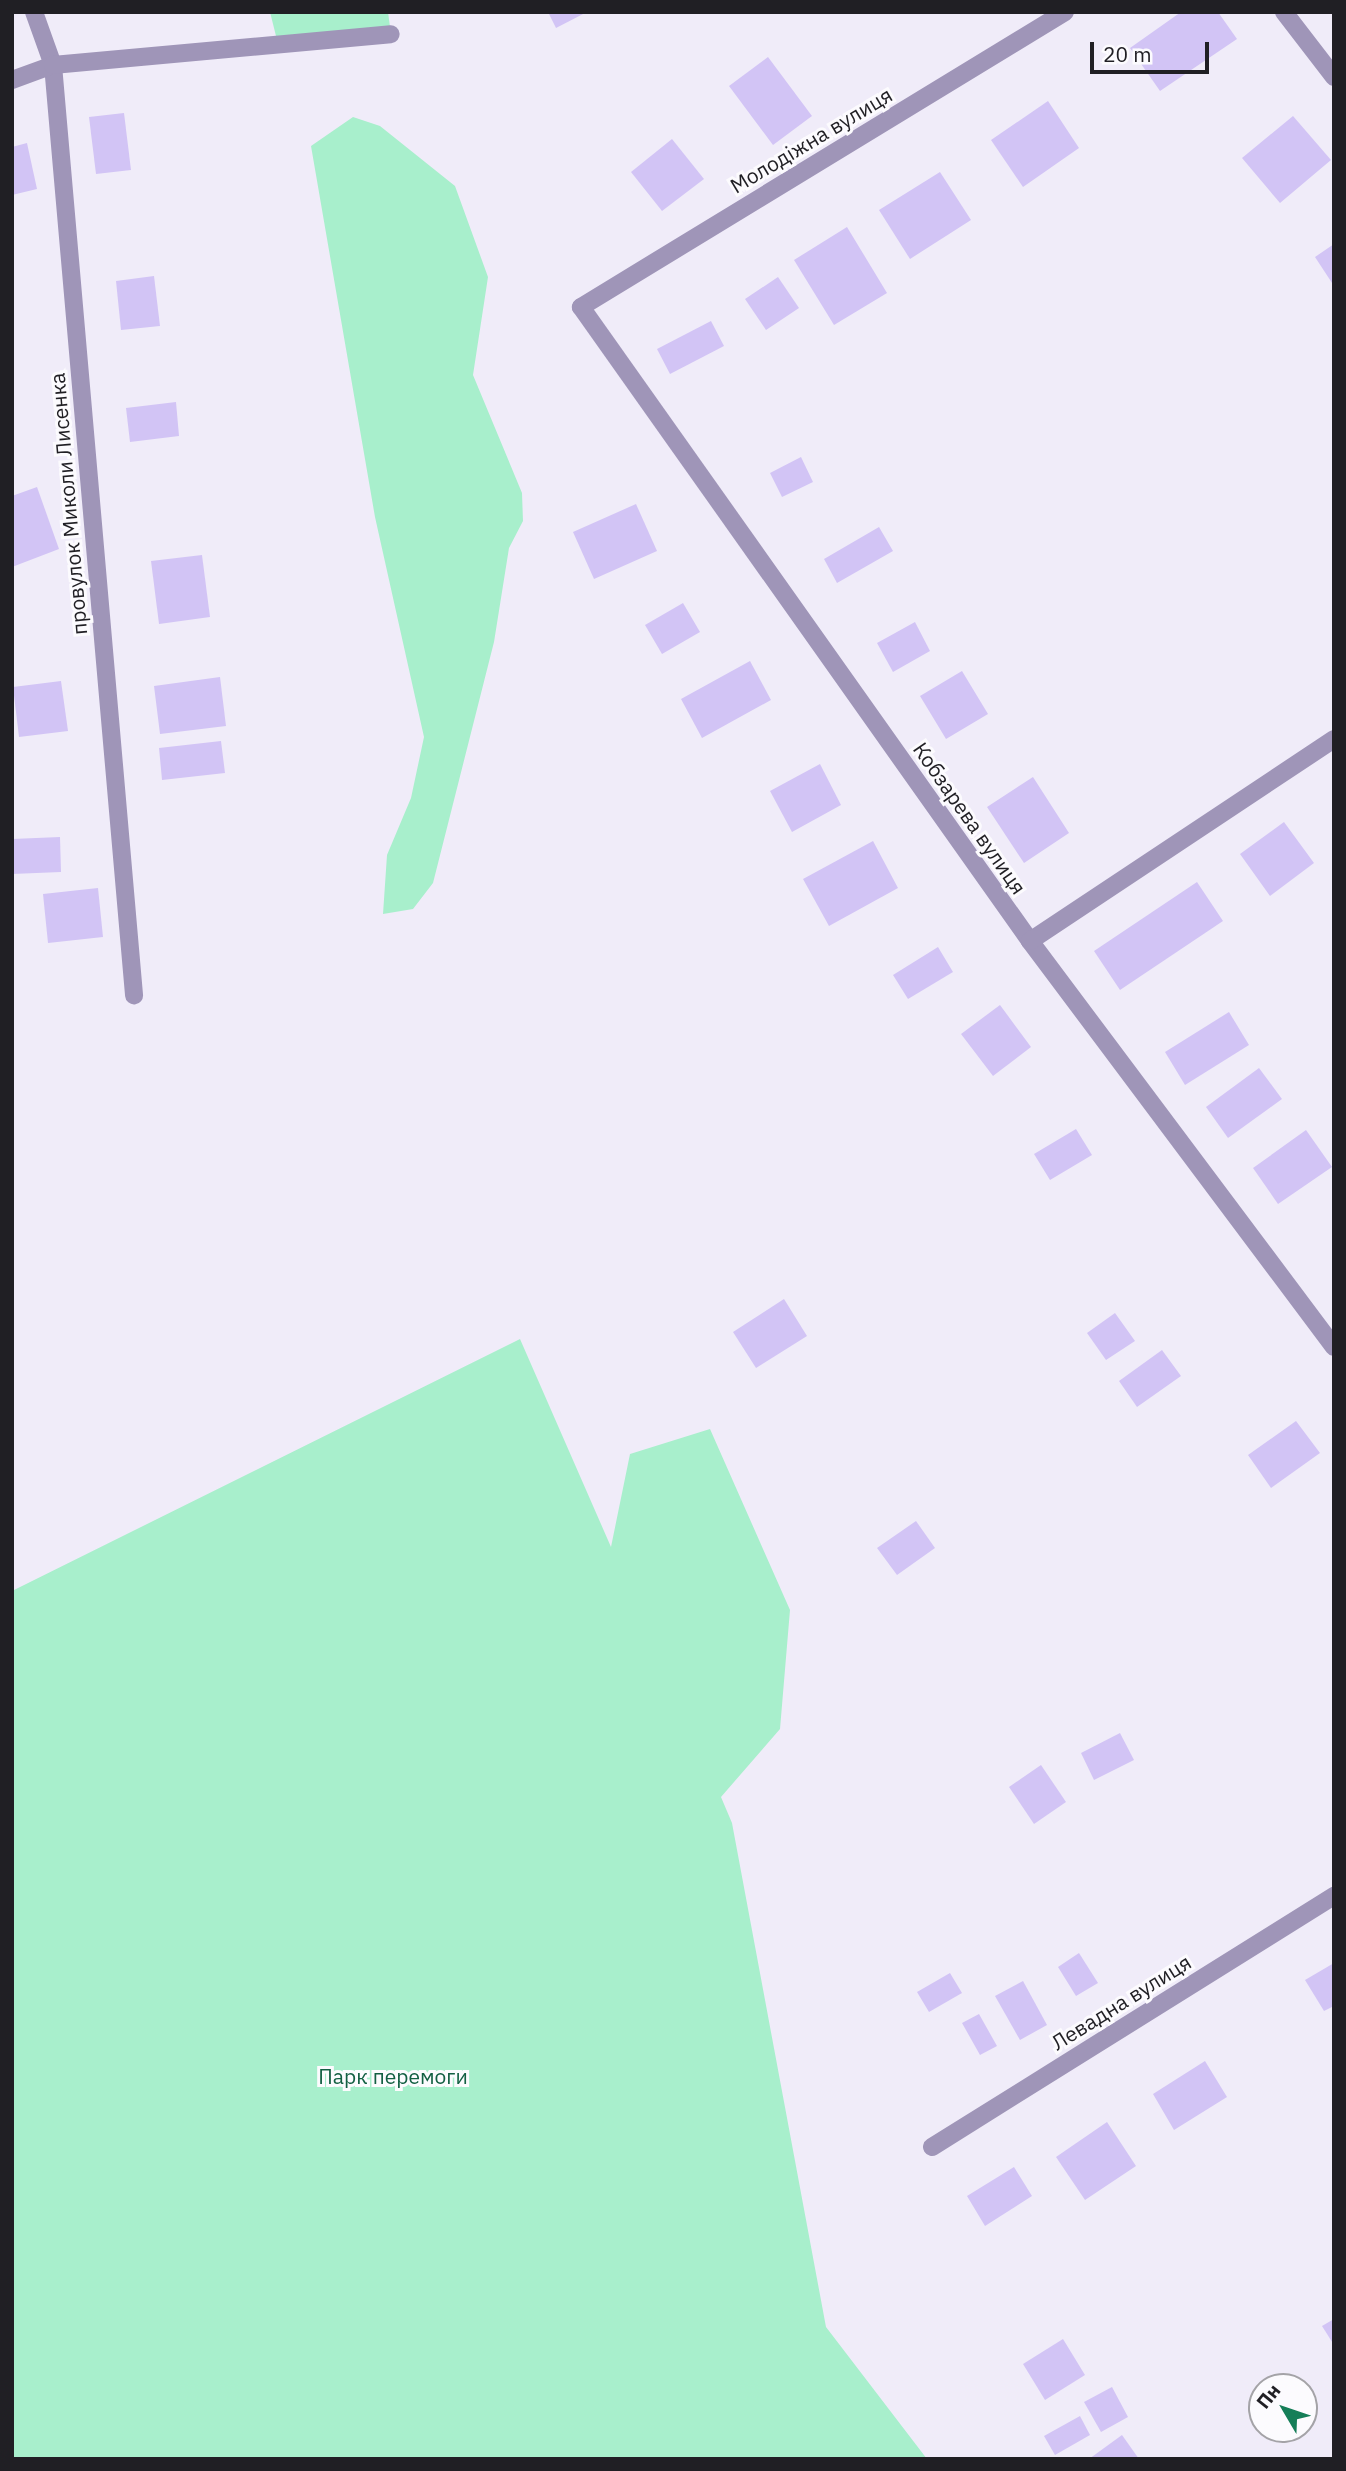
<!DOCTYPE html>
<html>
<head>
<meta charset="utf-8">
<style>
	body { margin:0 }
	#map { position:relative; width:1346px; height:2471px; overflow:hidden; background:#f0ecf9; font-family:"IBM Plex Sans",sans-serif }
	div>[style] { position:absolute }
	.green>* { inset:0; background:#a8efcc }
	.building>* { inset:0; background:#d2c4f5 }
	.minor>* { height:18px; margin:-9px; padding:0 9px; transform-origin:9px; border-radius:9px; background:#9f95b8 }
	span { translate:-50% -50%; white-space:nowrap; text-align:center; line-height:1.15; -webkit-text-stroke:6px #fcfbfe; paint-order:stroke }
	.street-label { font-size:21px; color:#201f24 }
	.park-label { font-size:21px; color:#136043 }
	.frame { position:absolute; inset:0; border:14px solid #201f24; pointer-events:none }
	.north { position:absolute; left:1248px; top:2373px; width:70px; height:70px; box-sizing:border-box; background:#fcfbfe; border:2px solid #a4a3a7; border-radius:50%; rotate:309deg; font-size:19px; font-weight:700; line-height:28px; text-align:center; color:#201f24 }
	.north::after { content:''; display:block; margin:auto; width:24px; height:32px; background:#157e58; clip-path:polygon(50% 0,100% 100%,50% 72%,0 100%) }
	.scale { position:absolute; left:1090px; top:42px; width:119px; height:32px; box-sizing:border-box; border:4px solid #201f24; border-top:0; padding-left:9px; font-size:21px; line-height:24px; white-space:nowrap; color:#201f24; -webkit-text-stroke:5px #fcfbfe; paint-order:stroke }
</style>
</head>
<body>
<div id="map">
	<div class="green">
		<i style="clip-path:polygon(270px 12px,388px 12px,391px 34px,278px 44px)"></i>
		<i style="clip-path:polygon(353px 117px,380px 126px,455px 186px,488px 277px,473px 375px,522px 493px,523px 521px,509px 548px,494px 642px,433px 883px,413px 909px,383px 914px,387px 855px,411px 798px,424px 737px,375px 517px,311px 146px)"></i>
		<i style="clip-path:polygon(520px 1339px,611px 1547px,630px 1454px,710px 1429px,790px 1610px,780px 1729px,721px 1797px,732px 1823px,826px 2327px,927px 2459px,12px 2459px,12px 1591px)"></i>
	</div>
	<div class="building">
		<i style="clip-path:polygon(548px 12px,587px 12px,556px 28px)"></i>
		<i style="clip-path:polygon(1181px 12px,1218px 12px,1237px 39px,1160px 91px,1130px 48px)"></i>
		<i style="clip-path:polygon(768px 57px,812px 116px,773px 145px,729px 86px)"></i>
		<i style="clip-path:polygon(1048px 101px,1079px 148px,1023px 187px,991px 140px)"></i>
		<i style="clip-path:polygon(124px 113px,131px 170px,96px 174px,89px 117px)"></i>
		<i style="clip-path:polygon(1293px 116px,1331px 160px,1280px 203px,1242px 158px)"></i>
		<i style="clip-path:polygon(672px 139px,704px 179px,662px 211px,631px 172px)"></i>
		<i style="clip-path:polygon(27px 143px,37px 189px,12px 195px,12px 147px)"></i>
		<i style="clip-path:polygon(940px 172px,971px 220px,910px 259px,879px 210px)"></i>
		<i style="clip-path:polygon(847px 227px,887px 293px,834px 325px,794px 260px)"></i>
		<i style="clip-path:polygon(1334px 244px,1334px 286px,1315px 257px)"></i>
		<i style="clip-path:polygon(154px 276px,160px 326px,121px 330px,116px 281px)"></i>
		<i style="clip-path:polygon(778px 277px,799px 308px,766px 330px,745px 299px)"></i>
		<i style="clip-path:polygon(711px 321px,724px 346px,670px 374px,657px 349px)"></i>
		<i style="clip-path:polygon(176px 402px,179px 436px,130px 442px,126px 408px)"></i>
		<i style="clip-path:polygon(801px 457px,813px 482px,782px 497px,770px 473px)"></i>
		<i style="clip-path:polygon(37px 487px,59px 549px,12px 567px,12px 496px)"></i>
		<i style="clip-path:polygon(636px 504px,657px 551px,594px 579px,573px 532px)"></i>
		<i style="clip-path:polygon(879px 527px,893px 551px,837px 583px,824px 559px)"></i>
		<i style="clip-path:polygon(202px 555px,210px 617px,159px 624px,151px 561px)"></i>
		<i style="clip-path:polygon(683px 603px,700px 632px,662px 654px,645px 625px)"></i>
		<i style="clip-path:polygon(915px 622px,930px 651px,893px 672px,877px 643px)"></i>
		<i style="clip-path:polygon(750px 661px,771px 700px,702px 738px,681px 699px)"></i>
		<i style="clip-path:polygon(962px 671px,988px 714px,946px 739px,920px 696px)"></i>
		<i style="clip-path:polygon(220px 677px,226px 726px,160px 734px,154px 686px)"></i>
		<i style="clip-path:polygon(61px 681px,68px 731px,19px 737px,13px 687px)"></i>
		<i style="clip-path:polygon(221px 741px,225px 773px,162px 780px,159px 748px)"></i>
		<i style="clip-path:polygon(820px 764px,841px 805px,792px 832px,770px 791px)"></i>
		<i style="clip-path:polygon(1033px 777px,1069px 833px,1024px 863px,987px 807px)"></i>
		<i style="clip-path:polygon(1284px 822px,1314px 863px,1270px 896px,1240px 854px)"></i>
		<i style="clip-path:polygon(60px 837px,61px 872px,12px 874px,12px 839px)"></i>
		<i style="clip-path:polygon(873px 841px,898px 888px,829px 926px,803px 879px)"></i>
		<i style="clip-path:polygon(1197px 882px,1223px 921px,1120px 990px,1094px 951px)"></i>
		<i style="clip-path:polygon(98px 888px,103px 937px,48px 943px,43px 894px)"></i>
		<i style="clip-path:polygon(938px 947px,953px 972px,908px 999px,893px 975px)"></i>
		<i style="clip-path:polygon(1000px 1005px,1031px 1047px,993px 1076px,961px 1034px)"></i>
		<i style="clip-path:polygon(1229px 1012px,1249px 1045px,1185px 1085px,1165px 1052px)"></i>
		<i style="clip-path:polygon(1259px 1068px,1282px 1099px,1228px 1138px,1206px 1107px)"></i>
		<i style="clip-path:polygon(1076px 1129px,1092px 1155px,1050px 1180px,1034px 1154px)"></i>
		<i style="clip-path:polygon(1306px 1130px,1332px 1167px,1278px 1204px,1253px 1168px)"></i>
		<i style="clip-path:polygon(784px 1299px,807px 1336px,756px 1368px,733px 1332px)"></i>
		<i style="clip-path:polygon(1115px 1313px,1135px 1341px,1106px 1360px,1087px 1333px)"></i>
		<i style="clip-path:polygon(1162px 1350px,1181px 1376px,1137px 1407px,1119px 1381px)"></i>
		<i style="clip-path:polygon(1296px 1421px,1320px 1453px,1271px 1488px,1248px 1455px)"></i>
		<i style="clip-path:polygon(916px 1521px,935px 1548px,897px 1575px,877px 1548px)"></i>
		<i style="clip-path:polygon(1120px 1733px,1134px 1760px,1094px 1780px,1081px 1753px)"></i>
		<i style="clip-path:polygon(1041px 1765px,1066px 1802px,1034px 1824px,1009px 1787px)"></i>
		<i style="clip-path:polygon(1079px 1953px,1098px 1983px,1076px 1996px,1058px 1967px)"></i>
		<i style="clip-path:polygon(1334px 1963px,1334px 2006px,1324px 2011px,1305px 1980px)"></i>
		<i style="clip-path:polygon(950px 1973px,962px 1993px,929px 2012px,917px 1992px)"></i>
		<i style="clip-path:polygon(1023px 1981px,1047px 2025px,1020px 2040px,995px 1996px)"></i>
		<i style="clip-path:polygon(979px 2014px,997px 2046px,980px 2055px,962px 2023px)"></i>
		<i style="clip-path:polygon(1205px 2061px,1227px 2097px,1174px 2130px,1153px 2094px)"></i>
		<i style="clip-path:polygon(1107px 2122px,1136px 2166px,1085px 2200px,1056px 2157px)"></i>
		<i style="clip-path:polygon(1014px 2167px,1032px 2196px,985px 2226px,967px 2196px)"></i>
		<i style="clip-path:polygon(1334px 2319px,1334px 2345px,1322px 2326px)"></i>
		<i style="clip-path:polygon(1063px 2339px,1085px 2375px,1045px 2400px,1023px 2364px)"></i>
		<i style="clip-path:polygon(1112px 2387px,1128px 2417px,1101px 2432px,1084px 2402px)"></i>
		<i style="clip-path:polygon(1080px 2416px,1090px 2435px,1055px 2455px,1044px 2436px)"></i>
		<i style="clip-path:polygon(1122px 2435px,1139px 2459px,1089px 2459px)"></i>
	</div>
	<div class="minor">
		<i style="left:34px;top:12px;width:56px;rotate:70.3deg"></i>
		<i style="left:53px;top:65px;width:934px;rotate:85.02deg"></i>
		<i style="left:1065px;top:12px;width:567px;rotate:148.64deg"></i>
		<i style="left:581px;top:307px;width:777px;rotate:54.69deg"></i>
		<i style="left:1030px;top:941px;width:507px;rotate:53.18deg"></i>
		<i style="left:1284px;top:12px;width:82px;rotate:52.4deg"></i>
		<i style="left:12px;top:80px;width:44px;rotate:-20.1deg"></i>
		<i style="left:53px;top:65px;width:339px;rotate:-5.2deg"></i>
		<i style="left:1030px;top:941px;width:365px;rotate:-33.6deg"></i>
		<i style="left:932px;top:2147px;width:474px;rotate:-32deg"></i>
	</div>
	<div class="street-label">
		<span style="left:811px;top:140px;rotate:-31deg">Молодіжна вулиця</span>
		<span style="left:68px;top:504px;rotate:-95deg">провулок Миколи Лисенка</span>
		<span style="left:970px;top:818px;rotate:55deg">Кобзарева вулиця</span>
		<span style="left:1121px;top:2002px;rotate:-32deg">Левадна вулиця</span>
	</div>
	<div class="park-label">
		<span style="left:393px;top:2076px">Парк перемоги</span>
	</div>
	<div class="frame"></div>
	<div class="north">Пн</div>
	<div class="scale">20 m</div>
</div>
</body>
</html>
